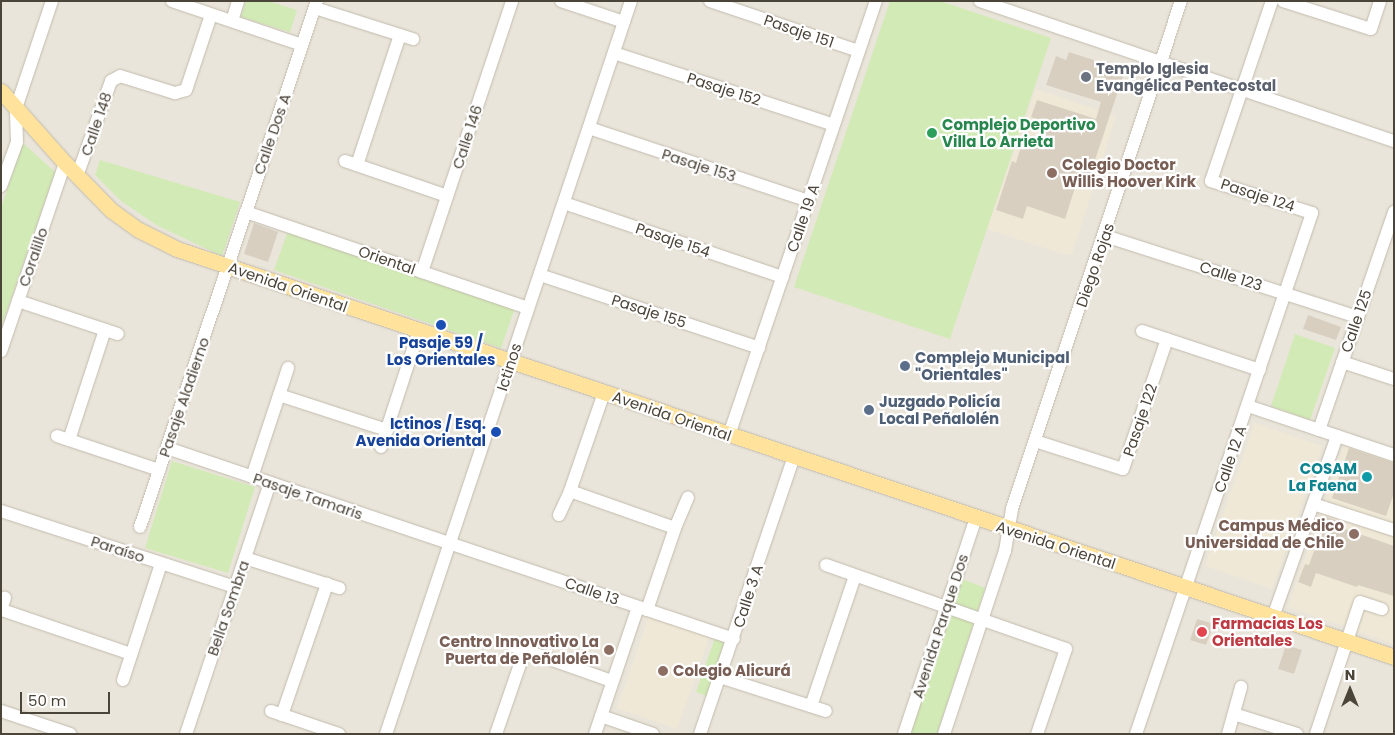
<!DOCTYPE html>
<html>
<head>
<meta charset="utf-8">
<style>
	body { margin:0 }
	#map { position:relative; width:1395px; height:735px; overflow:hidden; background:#f6f3ec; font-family:Poppins,sans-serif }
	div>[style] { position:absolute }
	.residential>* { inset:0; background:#eae5da }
	.education>* { inset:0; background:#efe8d6 }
	.green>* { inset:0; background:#d2eab5 }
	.building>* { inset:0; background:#d8cfc1 }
	.roads { filter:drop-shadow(0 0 1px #c2bbae) drop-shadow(0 0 1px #c2bbae) }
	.minor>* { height:12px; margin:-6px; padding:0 6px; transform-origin:6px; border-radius:6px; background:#fff }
	.major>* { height:15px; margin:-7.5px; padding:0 7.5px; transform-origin:7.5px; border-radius:7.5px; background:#ffe39c }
	.dots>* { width:14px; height:14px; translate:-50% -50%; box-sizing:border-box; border:2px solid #fff; border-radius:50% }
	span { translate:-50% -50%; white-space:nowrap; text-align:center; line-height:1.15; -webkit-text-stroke:4.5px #fff; paint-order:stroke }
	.street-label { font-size:15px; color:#4b4439 }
	.worship-label { font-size:15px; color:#5b616d; font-weight:700 }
	.left { translate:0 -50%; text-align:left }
	.leisure-label { font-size:15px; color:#27864d; font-weight:700 }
	.education-label { font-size:15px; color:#785e54; font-weight:700 }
	.right { translate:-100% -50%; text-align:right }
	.transit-label { font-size:15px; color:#164399; font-weight:700 }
	.service-label { font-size:15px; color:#4e5e75; font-weight:700 }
	.culture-label { font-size:15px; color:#0d838f; font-weight:700 }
	.health-label { font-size:15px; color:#be3a42; font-weight:700 }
	.frame { position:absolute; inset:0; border:2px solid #4b4439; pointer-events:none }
	.north { position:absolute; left:1325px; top:665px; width:50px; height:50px; -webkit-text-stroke:4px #fff; paint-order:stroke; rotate:0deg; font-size:14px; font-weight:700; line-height:20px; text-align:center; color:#4b4439 }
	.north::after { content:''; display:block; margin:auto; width:18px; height:22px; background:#4b4439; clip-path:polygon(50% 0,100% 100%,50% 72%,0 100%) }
	.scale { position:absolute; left:20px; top:692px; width:90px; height:22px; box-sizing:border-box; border:2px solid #4b4439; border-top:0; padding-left:6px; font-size:15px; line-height:18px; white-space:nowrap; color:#4b4439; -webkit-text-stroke:4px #fff; paint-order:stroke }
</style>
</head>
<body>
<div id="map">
	<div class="residential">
		<i style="clip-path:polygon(1px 1px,1394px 1px,1394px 734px,1px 734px)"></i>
	</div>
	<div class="education">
		<i style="clip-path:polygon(1036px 89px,1116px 116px,1072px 254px,1067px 255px,987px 229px)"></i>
		<i style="clip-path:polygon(1255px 423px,1322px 446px,1272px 589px,1205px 566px)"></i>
		<i style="clip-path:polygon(1345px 443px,1394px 460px,1394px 644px,1288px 607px)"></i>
		<i style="clip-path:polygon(650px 614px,710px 635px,677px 729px,617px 708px)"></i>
	</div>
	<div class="green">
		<i style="clip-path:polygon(246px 1px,268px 1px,297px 10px,290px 32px,241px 17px)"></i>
		<i style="clip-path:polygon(890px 1px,940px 1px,1051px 38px,950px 339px,794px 287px)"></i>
		<i style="clip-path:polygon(23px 143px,55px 172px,1px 327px,1px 208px)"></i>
		<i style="clip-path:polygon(100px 160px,240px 202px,222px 256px,158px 226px,121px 201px,95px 175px)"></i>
		<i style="clip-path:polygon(288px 231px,515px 308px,501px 348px,274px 270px)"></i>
		<i style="clip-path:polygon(1295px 334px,1335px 348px,1310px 420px,1271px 406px)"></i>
		<i style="clip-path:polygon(172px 461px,255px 487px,228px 573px,145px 548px)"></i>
		<i style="clip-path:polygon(960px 578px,985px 588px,937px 734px,908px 734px)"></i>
		<i style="clip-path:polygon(715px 638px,728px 643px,709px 697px,696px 692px)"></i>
	</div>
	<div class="building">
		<i style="clip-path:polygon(1069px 52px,1125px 70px,1089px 178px,1079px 175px,1065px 219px,1027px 206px,1023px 219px,996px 210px,1012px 161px,1016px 163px,1023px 140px,1041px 145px,1048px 123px,1031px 117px,1037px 100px,1096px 119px,1101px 102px,1046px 85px,1056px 56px,1066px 60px)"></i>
		<i style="clip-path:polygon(254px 223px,278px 232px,268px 262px,244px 254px)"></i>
		<i style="clip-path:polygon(1308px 315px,1341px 327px,1336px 340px,1303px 329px)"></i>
		<i style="clip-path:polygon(1349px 448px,1394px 463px,1394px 493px,1386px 516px,1332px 498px)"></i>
		<i style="clip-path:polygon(1326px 517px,1344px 523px,1342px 528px,1394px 546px,1394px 596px,1358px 585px,1357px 587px,1316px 573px,1311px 587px,1298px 582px,1305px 564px,1309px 565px)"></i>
		<i style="clip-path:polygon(1197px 619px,1214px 624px,1206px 645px,1190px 640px)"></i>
		<i style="clip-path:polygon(1286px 645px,1302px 650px,1294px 674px,1278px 669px)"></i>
	</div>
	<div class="roads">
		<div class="minor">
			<i style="left:172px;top:1px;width:137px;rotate:18.7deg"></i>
			<i style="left:561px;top:1px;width:66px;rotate:18.4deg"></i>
			<i style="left:710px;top:1px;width:157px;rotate:18.6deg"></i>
			<i style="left:980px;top:1px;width:437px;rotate:18.7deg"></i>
			<i style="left:1283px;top:1px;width:92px;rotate:17.7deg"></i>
			<i style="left:1371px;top:29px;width:29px;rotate:-72deg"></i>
			<i style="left:315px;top:8px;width:103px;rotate:17.6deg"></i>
			<i style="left:232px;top:21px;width:21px;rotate:-73deg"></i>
			<i style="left:614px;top:53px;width:231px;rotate:18.1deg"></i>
			<i style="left:589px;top:128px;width:231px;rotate:18.4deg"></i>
			<i style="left:345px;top:161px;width:108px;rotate:18.9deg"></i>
			<i style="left:357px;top:165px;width:137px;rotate:-71.7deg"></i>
			<i style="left:77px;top:176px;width:101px;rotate:-70.3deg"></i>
			<i style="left:111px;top:81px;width:10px;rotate:-29deg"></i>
			<i style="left:120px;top:76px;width:58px;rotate:17.2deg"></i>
			<i style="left:175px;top:93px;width:11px;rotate:-15deg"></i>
			<i style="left:186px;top:90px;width:79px;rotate:-71.6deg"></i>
			<i style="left:1px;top:186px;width:47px;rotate:-70deg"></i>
			<i style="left:17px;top:142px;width:34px;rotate:-92deg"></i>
			<i style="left:16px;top:108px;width:113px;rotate:-71.4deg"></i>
			<i style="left:564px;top:203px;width:231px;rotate:18.7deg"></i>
			<i style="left:246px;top:212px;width:298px;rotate:18.8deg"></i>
			<i style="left:1105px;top:236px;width:266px;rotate:17.8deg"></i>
			<i style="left:422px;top:272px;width:286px;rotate:-71.6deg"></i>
			<i style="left:540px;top:275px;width:231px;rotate:18.4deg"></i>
			<i style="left:18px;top:301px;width:105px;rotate:18.3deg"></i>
			<i style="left:1142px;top:331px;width:124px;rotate:18.3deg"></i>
			<i style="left:1px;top:351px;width:199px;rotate:-71.2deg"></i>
			<i style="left:1342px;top:362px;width:55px;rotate:18.1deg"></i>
			<i style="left:279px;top:395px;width:114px;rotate:18deg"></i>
			<i style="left:1248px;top:406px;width:154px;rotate:18.6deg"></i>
			<i style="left:1319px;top:430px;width:231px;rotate:-71deg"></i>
			<i style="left:729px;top:435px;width:458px;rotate:-71.3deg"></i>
			<i style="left:57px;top:436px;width:108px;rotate:18.4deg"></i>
			<i style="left:69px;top:440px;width:116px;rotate:-71.9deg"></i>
			<i style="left:1035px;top:441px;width:92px;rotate:17.7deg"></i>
			<i style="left:1123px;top:469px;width:137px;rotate:-71.3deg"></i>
			<i style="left:381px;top:447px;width:122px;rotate:-71.9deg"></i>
			<i style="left:167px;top:448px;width:598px;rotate:18.62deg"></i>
			<i style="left:252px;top:477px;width:115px;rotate:-71.7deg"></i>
			<i style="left:570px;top:491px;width:111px;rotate:19.4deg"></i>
			<i style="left:1313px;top:504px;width:85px;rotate:17.8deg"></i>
			<i style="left:1px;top:511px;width:246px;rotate:18deg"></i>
			<i style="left:559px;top:515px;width:26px;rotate:-65deg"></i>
			<i style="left:570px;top:491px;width:104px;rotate:-70.9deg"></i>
			<i style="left:140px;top:527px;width:555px;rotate:-71.4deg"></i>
			<i style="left:245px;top:558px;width:99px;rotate:17.7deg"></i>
			<i style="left:826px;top:565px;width:254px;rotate:19.3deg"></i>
			<i style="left:1066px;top:649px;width:90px;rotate:108.8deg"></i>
			<i style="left:1px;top:610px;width:13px;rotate:-72deg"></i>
			<i style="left:2px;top:610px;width:136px;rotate:18.8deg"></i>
			<i style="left:647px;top:610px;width:87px;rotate:-71.1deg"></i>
			<i style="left:675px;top:528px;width:33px;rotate:-67deg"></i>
			<i style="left:1273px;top:617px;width:192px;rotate:-70.5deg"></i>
			<i style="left:513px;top:646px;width:105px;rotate:19.5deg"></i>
			<i style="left:720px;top:677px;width:111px;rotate:17.8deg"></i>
			<i style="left:123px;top:680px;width:122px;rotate:-71.9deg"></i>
			<i style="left:811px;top:706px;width:137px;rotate:-71.3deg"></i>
			<i style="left:1px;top:711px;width:73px;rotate:18.4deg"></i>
			<i style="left:271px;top:711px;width:72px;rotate:18.7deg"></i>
			<i style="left:1234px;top:714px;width:66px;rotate:17.6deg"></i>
			<i style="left:282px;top:715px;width:139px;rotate:-71deg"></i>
			<i style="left:601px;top:716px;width:55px;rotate:19.1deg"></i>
			<i style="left:186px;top:734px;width:265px;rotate:-71.5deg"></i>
			<i style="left:386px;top:734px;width:773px;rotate:-71.52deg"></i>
			<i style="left:496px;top:734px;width:89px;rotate:-71deg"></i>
			<i style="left:595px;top:734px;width:134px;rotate:-71.3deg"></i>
			<i style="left:700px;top:734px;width:293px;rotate:-71.3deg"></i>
			<i style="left:904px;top:734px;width:228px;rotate:-71.6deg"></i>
			<i style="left:944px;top:734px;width:193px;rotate:-71.6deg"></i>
			<i style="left:1005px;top:551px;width:43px;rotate:-80.5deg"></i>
			<i style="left:1012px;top:509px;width:535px;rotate:-71.6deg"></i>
			<i style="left:1136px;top:734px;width:550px;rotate:-71.33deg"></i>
			<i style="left:1312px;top:213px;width:106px;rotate:-162.4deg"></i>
			<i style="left:1211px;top:181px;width:190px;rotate:-71.3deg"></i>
			<i style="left:1228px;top:734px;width:49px;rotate:-74.5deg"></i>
			<i style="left:1316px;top:734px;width:139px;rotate:-71.6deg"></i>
			<i style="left:1360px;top:602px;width:23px;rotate:18deg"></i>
		</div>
		<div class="major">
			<i style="left:1px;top:91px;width:96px;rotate:48.4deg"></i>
			<i style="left:65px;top:163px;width:66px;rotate:45.6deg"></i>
			<i style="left:111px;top:210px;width:34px;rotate:36deg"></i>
			<i style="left:139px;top:230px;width:42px;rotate:26.6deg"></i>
			<i style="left:177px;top:249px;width:1284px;rotate:18.53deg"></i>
		</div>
	</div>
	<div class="dots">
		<i style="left:1086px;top:77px;background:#6b7280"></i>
		<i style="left:932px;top:133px;background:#2e9e5b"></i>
		<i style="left:1052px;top:173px;background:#8d6e63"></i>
		<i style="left:441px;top:325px;background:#1a4fb4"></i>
		<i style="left:905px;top:366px;background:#5c6f8a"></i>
		<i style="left:869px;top:410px;background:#5c6f8a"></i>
		<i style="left:496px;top:432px;background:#1a4fb4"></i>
		<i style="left:1367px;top:477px;background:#0f9aa8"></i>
		<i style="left:1354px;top:534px;background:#8d6e63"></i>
		<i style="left:1202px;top:632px;background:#e0444e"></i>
		<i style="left:609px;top:650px;background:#8d6e63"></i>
		<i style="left:663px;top:671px;background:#8d6e63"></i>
	</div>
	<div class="street-label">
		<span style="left:799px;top:31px;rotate:19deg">Pasaje 151</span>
		<span style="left:724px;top:89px;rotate:18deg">Pasaje 152</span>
		<span style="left:96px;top:124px;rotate:-71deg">Calle 148</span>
		<span style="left:272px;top:134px;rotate:-71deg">Calle Dos A</span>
		<span style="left:467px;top:137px;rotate:-72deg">Calle 146</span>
		<span style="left:699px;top:165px;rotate:18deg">Pasaje 153</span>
		<span style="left:1258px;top:195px;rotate:18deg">Pasaje 124</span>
		<span style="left:803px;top:218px;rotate:-71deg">Calle 19 A</span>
		<span style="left:673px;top:240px;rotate:19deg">Pasaje 154</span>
		<span style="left:33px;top:257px;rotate:-71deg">Coralillo</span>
		<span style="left:387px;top:260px;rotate:19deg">Oriental</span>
		<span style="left:1095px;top:265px;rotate:-71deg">Diego Rojas</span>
		<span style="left:1231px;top:276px;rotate:18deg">Calle 123</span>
		<span style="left:288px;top:287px;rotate:19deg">Avenida Oriental</span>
		<span style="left:649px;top:311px;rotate:18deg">Pasaje 155</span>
		<span style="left:1356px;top:321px;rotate:-71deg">Calle 125</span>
		<span style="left:509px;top:367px;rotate:-72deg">Ictinos</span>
		<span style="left:184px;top:397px;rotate:-71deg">Pasaje Aladierno</span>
		<span style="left:672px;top:416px;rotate:19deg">Avenida Oriental</span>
		<span style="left:1140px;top:420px;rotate:-71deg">Pasaje 122</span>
		<span style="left:1230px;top:459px;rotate:-71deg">Calle 12 A</span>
		<span style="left:308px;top:496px;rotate:19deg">Pasaje Tamaris</span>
		<span style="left:1056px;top:545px;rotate:18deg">Avenida Oriental</span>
		<span style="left:118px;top:549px;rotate:18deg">Paraíso</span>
		<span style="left:592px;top:591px;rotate:19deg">Calle 13</span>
		<span style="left:748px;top:596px;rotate:-72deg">Calle 3 A</span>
		<span style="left:228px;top:608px;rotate:-71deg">Bella Sombra</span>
		<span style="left:940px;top:626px;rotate:-72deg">Avenida Parque Dos</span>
	</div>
	<div class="worship-label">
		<span class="left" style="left:1096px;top:77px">Templo Iglesia<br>Evangélica Pentecostal</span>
	</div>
	<div class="leisure-label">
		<span class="left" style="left:942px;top:133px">Complejo Deportivo<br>Villa Lo Arrieta</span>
	</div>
	<div class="education-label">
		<span class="left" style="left:1062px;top:173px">Colegio Doctor<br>Willis Hoover Kirk</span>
		<span class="right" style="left:1344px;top:534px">Campus Médico<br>Universidad de Chile</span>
		<span class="right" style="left:599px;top:650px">Centro Innovativo La<br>Puerta de Peñalolén</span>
		<span class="left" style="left:673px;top:671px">Colegio Alicurá</span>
	</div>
	<div class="transit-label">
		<span style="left:441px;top:351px">Pasaje 59 /<br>Los Orientales</span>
		<span class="right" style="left:486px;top:432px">Ictinos / Esq.<br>Avenida Oriental</span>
	</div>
	<div class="service-label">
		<span class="left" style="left:915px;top:366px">Complejo Municipal<br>"Orientales"</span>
		<span class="left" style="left:879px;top:410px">Juzgado Policía<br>Local Peñalolén</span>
	</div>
	<div class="culture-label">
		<span class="right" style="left:1357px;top:477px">COSAM<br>La Faena</span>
	</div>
	<div class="health-label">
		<span class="left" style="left:1212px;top:632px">Farmacias Los<br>Orientales</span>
	</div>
	<div class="frame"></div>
	<div class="north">N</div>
	<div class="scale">50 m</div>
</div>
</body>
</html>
